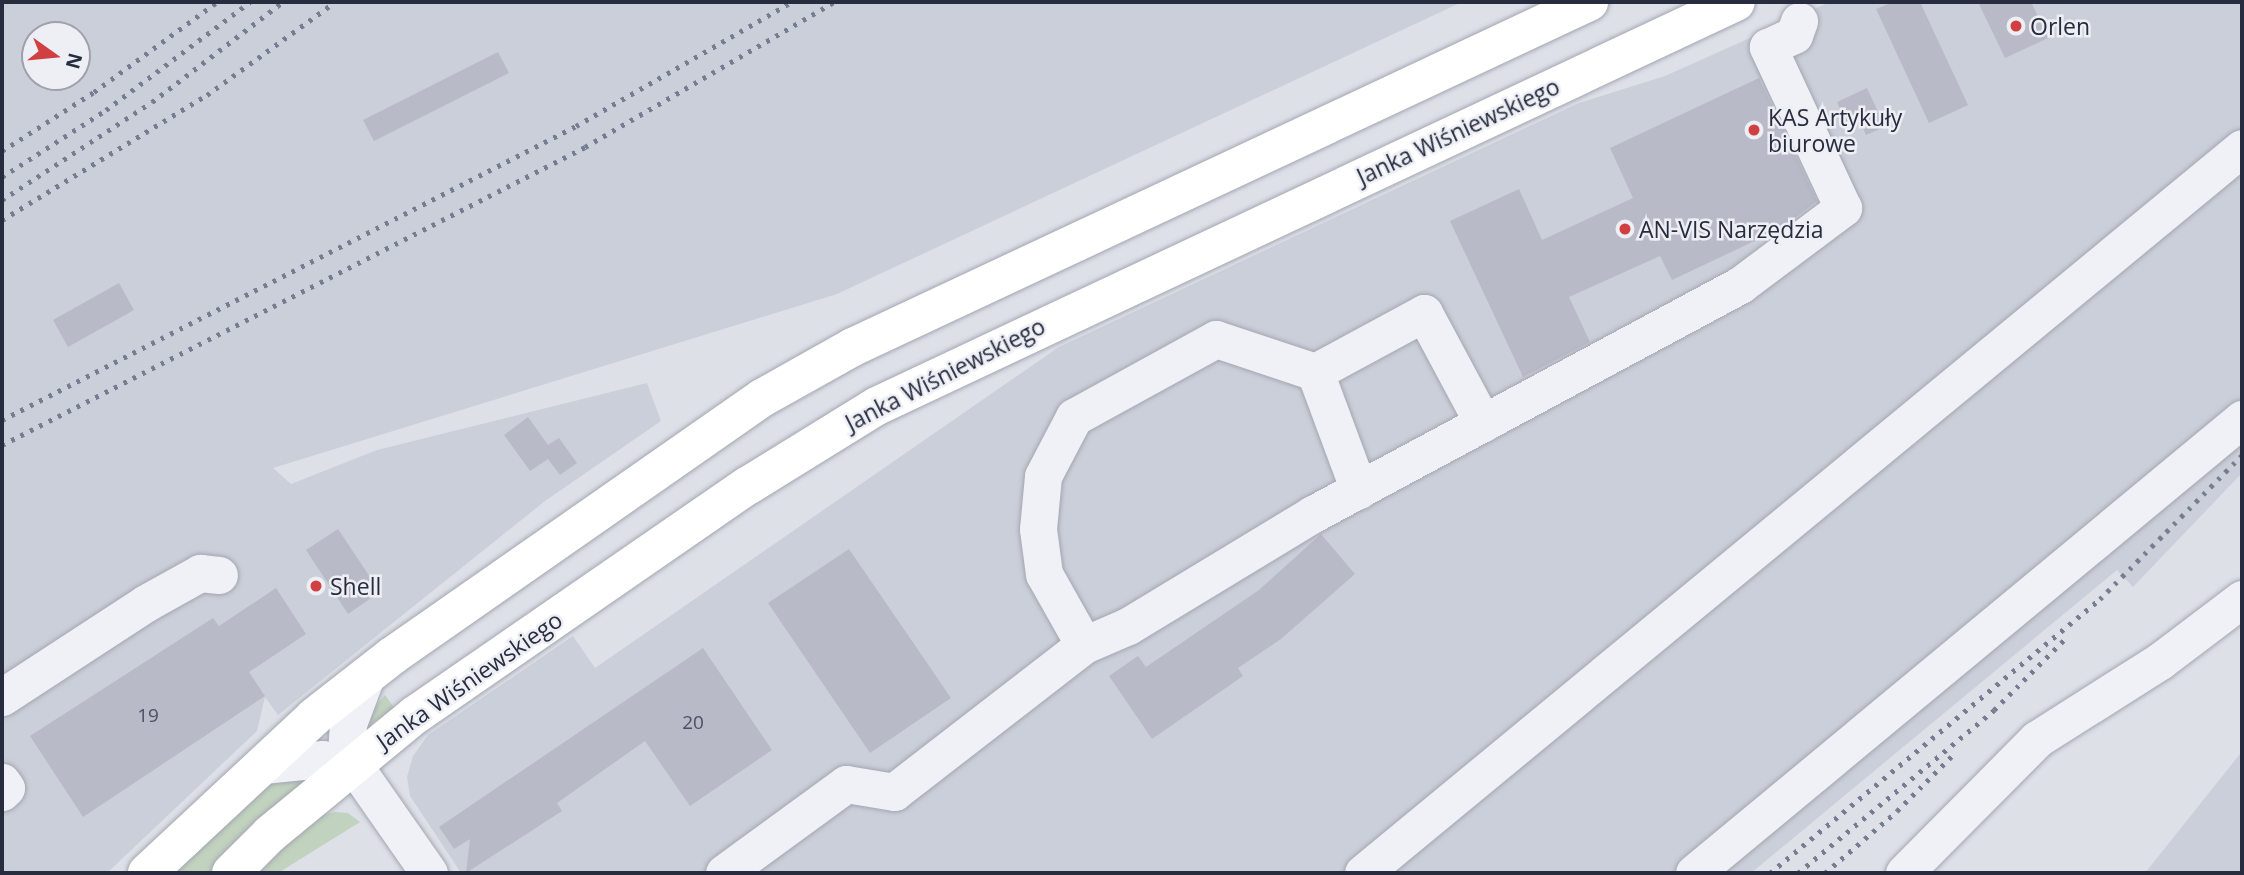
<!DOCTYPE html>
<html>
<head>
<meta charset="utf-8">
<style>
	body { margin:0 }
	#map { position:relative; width:2244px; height:875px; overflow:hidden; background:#dde0e7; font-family:"Open Sans",sans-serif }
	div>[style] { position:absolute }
	.built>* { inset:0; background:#cbcfd9 }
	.green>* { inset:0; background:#c1d2be }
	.building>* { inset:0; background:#b8bbc7 }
	.roads { filter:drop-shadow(0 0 2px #a3a6b1) drop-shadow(0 0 2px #a3a6b1) }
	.minor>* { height:37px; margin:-18.5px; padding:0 18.5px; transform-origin:18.5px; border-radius:18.5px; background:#f0f1f6 }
	.highway>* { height:38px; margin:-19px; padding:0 19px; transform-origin:19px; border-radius:19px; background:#fff }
	.rail>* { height:5px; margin-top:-2.5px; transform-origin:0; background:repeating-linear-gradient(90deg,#777d91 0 3.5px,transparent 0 10.5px) }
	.dots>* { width:19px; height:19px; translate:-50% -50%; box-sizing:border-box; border:4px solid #edeff5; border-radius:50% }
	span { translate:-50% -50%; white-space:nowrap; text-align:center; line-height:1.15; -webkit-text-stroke:5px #edeff5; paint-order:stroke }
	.number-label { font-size:19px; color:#4b5060 }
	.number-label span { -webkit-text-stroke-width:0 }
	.poi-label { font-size:23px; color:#272c3e }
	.left { translate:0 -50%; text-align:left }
	.street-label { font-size:23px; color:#272c3e }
	.frame { position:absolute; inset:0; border:4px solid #272c3e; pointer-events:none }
	.north { position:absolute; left:21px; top:21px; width:70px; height:70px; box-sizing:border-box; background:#edeff5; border:2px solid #9ea1ac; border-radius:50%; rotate:105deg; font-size:19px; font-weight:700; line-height:28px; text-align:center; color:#272c3e }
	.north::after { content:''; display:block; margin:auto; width:24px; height:32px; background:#d03f42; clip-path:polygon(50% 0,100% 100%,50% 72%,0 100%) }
</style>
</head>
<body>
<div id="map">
	<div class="built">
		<i style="clip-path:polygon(evenodd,2px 2px,1462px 2px,837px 294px,273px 468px,291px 484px,377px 450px,647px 383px,661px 421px,545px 501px,278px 715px,265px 697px,257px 731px,107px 873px,2px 873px,2px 2px,35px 35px,77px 35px,77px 77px,35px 77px,35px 35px)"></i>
		<i style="clip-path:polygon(1830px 2px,2242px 2px,2242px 473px,2133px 587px,2117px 570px,1751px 873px,461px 873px,410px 796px,407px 777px,413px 756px,428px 735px,573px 636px,595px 668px,1059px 347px,1579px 103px,1665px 76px)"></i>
		<i style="clip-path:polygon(2242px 752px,2242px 873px,2145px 873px,2240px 754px)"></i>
	</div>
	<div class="green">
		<i style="clip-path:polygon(385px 695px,395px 709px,367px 726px,368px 715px)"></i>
		<i style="clip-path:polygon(304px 774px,306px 780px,210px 873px,172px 873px,271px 782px)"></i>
		<i style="clip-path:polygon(335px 812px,348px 813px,360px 822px,278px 873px,251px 873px,318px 816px)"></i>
	</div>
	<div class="building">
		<i style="clip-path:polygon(1893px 2px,1920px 2px,1968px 105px,1929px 123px,1876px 9px)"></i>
		<i style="clip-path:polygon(1978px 2px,2031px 2px,2048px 38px,2005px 58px)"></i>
		<i style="clip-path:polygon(498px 52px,509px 73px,374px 141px,363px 120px)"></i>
		<i style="clip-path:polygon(1759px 78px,1817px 201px,1780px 229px,1672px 280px,1660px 256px,1569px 297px,1590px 342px,1523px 377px,1450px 221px,1519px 189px,1542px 240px,1633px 198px,1610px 148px)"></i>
		<i style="clip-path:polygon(1867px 88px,1885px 127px,1866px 135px,1859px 119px,1847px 125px,1837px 102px)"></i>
		<i style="clip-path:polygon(119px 283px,134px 310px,68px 347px,53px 320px)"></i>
		<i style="clip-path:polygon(528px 417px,548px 445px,559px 438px,577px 463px,560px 475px,548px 459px,530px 471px,504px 435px)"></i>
		<i style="clip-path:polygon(338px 529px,380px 592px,348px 614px,306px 550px)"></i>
		<i style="clip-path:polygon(1321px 534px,1355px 574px,1281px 639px,1238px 668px,1243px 676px,1152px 739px,1109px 676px,1138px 656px,1146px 667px,1259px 590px)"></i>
		<i style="clip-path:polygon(849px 549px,951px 698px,870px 753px,768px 603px)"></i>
		<i style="clip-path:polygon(276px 588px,306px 634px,249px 672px,265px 696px,83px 817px,30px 736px,213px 618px,219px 626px)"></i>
		<i style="clip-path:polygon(703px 648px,772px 750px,690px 806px,645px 741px,557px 803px,562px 811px,466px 873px,470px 839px,454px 849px,439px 827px)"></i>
	</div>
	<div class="roads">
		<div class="minor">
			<i style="left:1315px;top:372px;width:126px;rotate:69.6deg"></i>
			<i style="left:1084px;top:645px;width:81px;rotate:-119.4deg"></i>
			<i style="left:1044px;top:574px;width:45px;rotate:-97.6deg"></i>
			<i style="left:1038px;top:529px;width:53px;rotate:-84.6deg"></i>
			<i style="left:1043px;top:476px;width:67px;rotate:-62.3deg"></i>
			<i style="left:1074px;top:417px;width:162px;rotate:-28.8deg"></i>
			<i style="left:1216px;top:339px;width:104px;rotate:18.4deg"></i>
			<i style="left:1315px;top:372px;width:124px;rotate:-28.4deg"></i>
			<i style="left:1424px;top:313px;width:125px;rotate:61.8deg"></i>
			<i style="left:366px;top:676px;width:51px;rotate:110.6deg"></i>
			<i style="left:348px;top:724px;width:30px;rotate:94deg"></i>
			<i style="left:346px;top:754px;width:145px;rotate:55.1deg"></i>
			<i style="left:2px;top:697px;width:172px;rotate:-33.1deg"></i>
			<i style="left:146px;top:603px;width:62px;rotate:-29.1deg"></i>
			<i style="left:200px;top:573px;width:19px;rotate:6deg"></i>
			<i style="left:263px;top:765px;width:59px;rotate:-5.8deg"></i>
			<i style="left:322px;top:759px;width:29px;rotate:10deg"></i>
			<i style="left:2px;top:782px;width:7px;rotate:56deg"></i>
			<i style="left:6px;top:788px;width:6px;rotate:135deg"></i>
			<i style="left:724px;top:873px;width:151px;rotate:-36.1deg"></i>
			<i style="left:846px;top:784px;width:49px;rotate:9.5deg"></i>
			<i style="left:894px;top:792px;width:240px;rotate:-37.7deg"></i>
			<i style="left:1084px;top:645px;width:48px;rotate:-23.4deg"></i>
			<i style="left:1128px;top:626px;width:216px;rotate:-31.2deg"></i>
			<i style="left:1313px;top:514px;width:485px;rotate:-28.2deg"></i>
			<i style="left:1740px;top:285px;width:129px;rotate:-36.8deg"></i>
			<i style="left:1843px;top:208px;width:178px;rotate:-115deg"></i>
			<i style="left:1768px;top:47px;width:29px;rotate:-25deg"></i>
			<i style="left:1794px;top:35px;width:15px;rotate:-70deg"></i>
			<i style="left:1363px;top:873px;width:1139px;rotate:-39.52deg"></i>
			<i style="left:1694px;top:873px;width:712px;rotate:-39.64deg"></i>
			<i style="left:1904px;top:873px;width:189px;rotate:-45.2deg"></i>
			<i style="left:2037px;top:739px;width:146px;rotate:-32.4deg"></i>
			<i style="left:2160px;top:661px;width:103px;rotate:-37.1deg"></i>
		</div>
		<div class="highway">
			<i style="left:147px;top:873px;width:229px;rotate:-43deg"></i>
			<i style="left:314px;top:717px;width:99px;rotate:-38deg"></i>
			<i style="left:392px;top:656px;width:451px;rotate:-34.9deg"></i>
			<i style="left:762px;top:398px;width:104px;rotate:-29.3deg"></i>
			<i style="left:853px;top:347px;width:813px;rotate:-25.11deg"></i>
			<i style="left:231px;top:873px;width:55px;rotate:-45deg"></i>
			<i style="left:270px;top:834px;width:188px;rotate:-39.4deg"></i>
			<i style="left:415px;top:715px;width:406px;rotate:-34.6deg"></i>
			<i style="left:749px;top:485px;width:150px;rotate:-31.7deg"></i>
			<i style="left:877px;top:406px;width:949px;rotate:-25.19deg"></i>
		</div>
	</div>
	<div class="rail">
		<i style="left:2px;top:151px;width:109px;rotate:-32.7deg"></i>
		<i style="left:94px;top:92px;width:152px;rotate:-36.2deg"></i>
		<i style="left:2px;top:177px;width:124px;rotate:-32.8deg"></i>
		<i style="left:106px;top:110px;width:180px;rotate:-36.9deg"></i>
		<i style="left:2px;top:200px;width:179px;rotate:-33.2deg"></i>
		<i style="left:152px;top:102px;width:165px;rotate:-37.4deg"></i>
		<i style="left:2px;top:220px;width:240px;rotate:-31.4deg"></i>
		<i style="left:207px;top:95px;width:158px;rotate:-36deg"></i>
		<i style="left:2px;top:420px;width:645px;rotate:-27.12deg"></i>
		<i style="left:576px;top:126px;width:249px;rotate:-29.9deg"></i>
		<i style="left:2px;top:445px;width:655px;rotate:-27.07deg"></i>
		<i style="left:585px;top:147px;width:288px;rotate:-30.2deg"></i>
		<i style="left:1770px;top:873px;width:429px;rotate:-39.7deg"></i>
		<i style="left:2100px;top:599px;width:202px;rotate:-45.4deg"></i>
		<i style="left:1798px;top:873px;width:255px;rotate:-39.7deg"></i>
		<i style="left:1994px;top:710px;width:99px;rotate:-45deg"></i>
		<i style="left:1825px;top:873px;width:95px;rotate:-40.7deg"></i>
		<i style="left:1897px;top:811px;width:83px;rotate:-45deg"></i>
	</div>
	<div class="dots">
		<i style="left:2016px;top:26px;background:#d03f42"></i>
		<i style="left:1754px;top:130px;background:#d03f42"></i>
		<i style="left:1625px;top:229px;background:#d03f42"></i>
		<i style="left:316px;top:586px;background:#d03f42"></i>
	</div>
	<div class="number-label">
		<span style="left:148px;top:716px">19</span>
		<span style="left:693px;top:723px">20</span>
	</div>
	<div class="poi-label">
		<span class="left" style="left:2030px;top:26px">Orlen</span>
		<span class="left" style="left:1768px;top:130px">KAS Artykuły<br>biurowe</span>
		<span class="left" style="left:1639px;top:229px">AN-VIS Narzędzia</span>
		<span class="left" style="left:330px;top:586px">Shell</span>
	</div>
	<div class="street-label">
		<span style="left:1458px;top:131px;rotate:-25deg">Janka Wiśniewskiego</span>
		<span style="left:945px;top:374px;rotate:-27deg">Janka Wiśniewskiego</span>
		<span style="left:469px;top:680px;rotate:-35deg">Janka Wiśniewskiego</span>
	</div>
	<div class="frame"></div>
	<div class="north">N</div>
</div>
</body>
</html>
